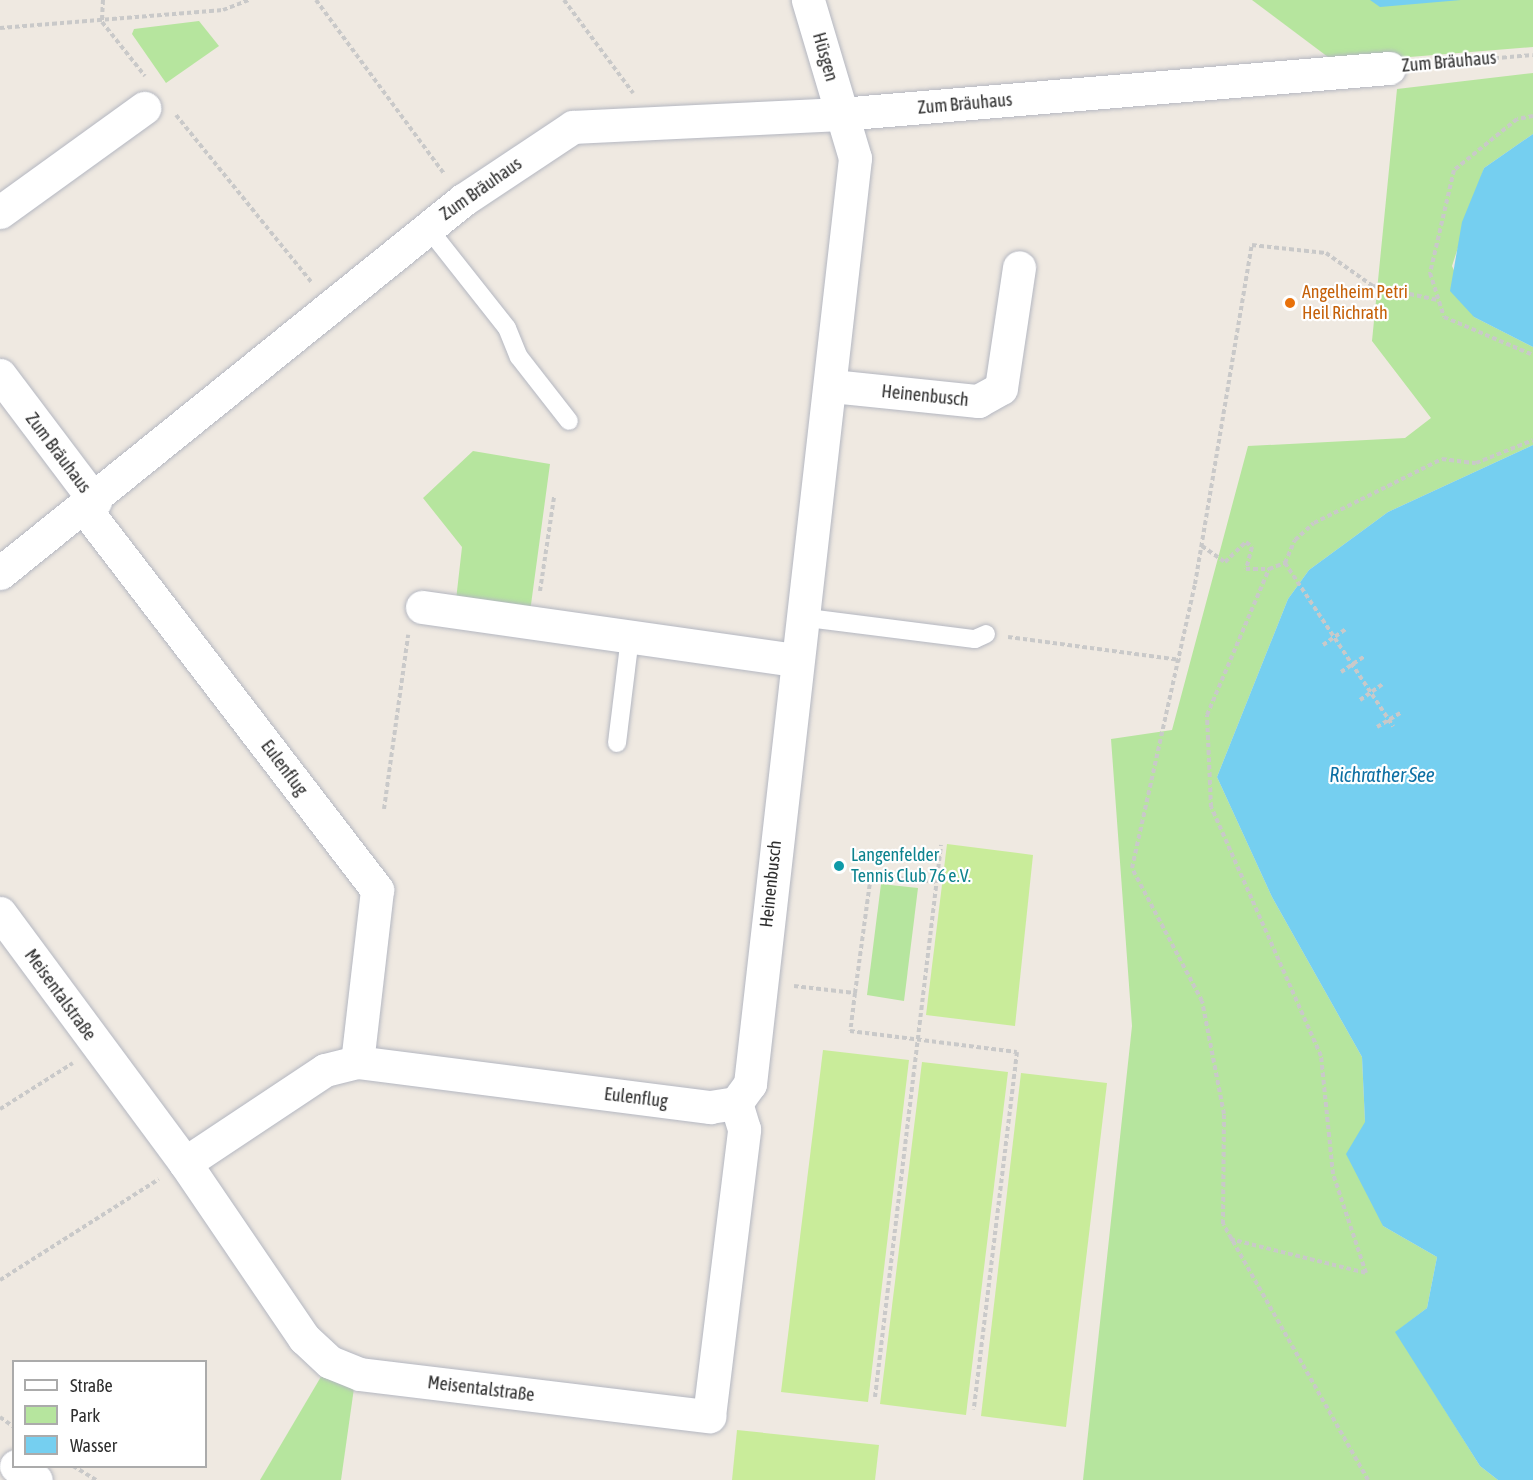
<!DOCTYPE html>
<html>
<head>
<meta charset="utf-8">
<style>
	body { margin:0 }
	#map { position:relative; width:1533px; height:1480px; overflow:hidden; background:#efe9e1; font-family:"Asap Condensed",sans-serif }
	div>[style] { position:absolute }
	.green>* { inset:0; background:#b6e59e }
	.pitch>* { inset:0; background:#c9ec9a }
	.water>* { inset:0; background:#75cff0 }
	.path>* { height:4px; margin-top:-2px; transform-origin:0; background:repeating-linear-gradient(90deg,#c9c9c9 0 4.5px,transparent 0 7.5px) }
	.roads { filter:drop-shadow(0 0 2px #b4b7c1) drop-shadow(0 0 2px #b4b7c1) }
	.lane>* { height:18px; margin:-9px; padding:0 9px; transform-origin:9px; border-radius:9px; background:#fff }
	.street>* { height:33px; margin:-16.5px; padding:0 16.5px; transform-origin:16.5px; border-radius:16.5px; background:#fff }
	.secondary>* { height:33px; margin:-16.5px; padding:0 16.5px; transform-origin:16.5px; border-radius:16.5px; background:#fff }
	.dots>* { width:16px; height:16px; translate:-50% -50%; box-sizing:border-box; border:3px solid #fff; border-radius:50% }
	span { translate:-50% -50%; white-space:nowrap; text-align:center; line-height:1.15; -webkit-text-stroke:4.5px #fff; paint-order:stroke }
	.street-label { font-size:18px; color:#2e2e2e }
	.food-label { font-size:18px; color:#c56008 }
	.left { translate:0 -50%; text-align:left }
	.culture-label { font-size:18px; color:#0d838f }
	.water-label { font-size:20px; color:#0d6fa3; font-style:italic }
	.legend { position:absolute; left:12px; top:1360px; width:195px; height:108px; box-sizing:border-box; background:#fff; border:2px solid #ababab; margin:0; padding:8px 10px; list-style:none; font-size:18px; color:#2e2e2e }
	.legend li { display:flex; align-items:center; gap:12px; height:30px }
	.legend b { width:30px; border:2px solid #ababab }
</style>
</head>
<body>
<div id="map">
	<div class="green">
		<i style="clip-path:polygon(1252px 0,1533px 0,1533px 47px,1336px 63px)"></i>
		<i style="clip-path:polygon(199px 21px,219px 46px,166px 83px,132px 34px,134px 29px)"></i>
		<i style="clip-path:polygon(1533px 73px,1533px 134px,1484px 168px,1452px 266px,1474px 317px,1533px 347px,1533px 445px,1388px 512px,1309px 570px,1288px 599px,1217px 777px,1272px 897px,1362px 1057px,1365px 1122px,1383px 1226px,1437px 1257px,1427px 1308px,1396px 1332px,1480px 1466px,1498px 1480px,1083px 1480px,1132px 1026px,1111px 739px,1172px 730px,1248px 446px,1405px 438px,1431px 418px,1372px 341px,1397px 89px)"></i>
		<i style="clip-path:polygon(473px 451px,550px 464px,530px 612px,456px 600px,462px 547px,423px 498px)"></i>
		<i style="clip-path:polygon(881px 884px,918px 888px,904px 1001px,867px 995px)"></i>
		<i style="clip-path:polygon(322px 1375px,354px 1388px,341px 1480px,260px 1480px)"></i>
	</div>
	<div class="pitch">
		<i style="clip-path:polygon(947px 844px,1033px 855px,1015px 1026px,926px 1015px)"></i>
		<i style="clip-path:polygon(823px 1050px,909px 1060px,868px 1402px,781px 1392px)"></i>
		<i style="clip-path:polygon(922px 1062px,1008px 1072px,966px 1415px,880px 1404px)"></i>
		<i style="clip-path:polygon(1021px 1073px,1107px 1083px,1066px 1427px,981px 1416px)"></i>
		<i style="clip-path:polygon(737px 1430px,879px 1445px,875px 1480px,732px 1480px)"></i>
	</div>
	<div class="water">
		<i style="clip-path:polygon(1370px 0,1461px 0,1380px 7px)"></i>
		<i style="clip-path:polygon(1533px 134px,1533px 347px,1474px 317px,1450px 291px,1462px 222px,1484px 168px)"></i>
		<i style="clip-path:polygon(1533px 445px,1533px 1480px,1498px 1480px,1480px 1466px,1395px 1332px,1427px 1308px,1437px 1257px,1383px 1226px,1346px 1154px,1365px 1122px,1362px 1057px,1272px 897px,1217px 777px,1288px 599px,1309px 570px,1388px 512px)"></i>
	</div>
	<div class="path">
		<i style="left:103px;top:0;width:22px;rotate:93deg"></i>
		<i style="left:102px;top:22px;width:69px;rotate:51.5deg"></i>
		<i style="left:316px;top:0;width:217px;rotate:53.6deg"></i>
		<i style="left:564px;top:0;width:116px;rotate:53.4deg"></i>
		<i style="left:0;top:28px;width:224px;rotate:-4.6deg"></i>
		<i style="left:223px;top:10px;width:28px;rotate:-21deg"></i>
		<i style="left:1420px;top:65px;width:113px;rotate:-5.1deg"></i>
		<i style="left:176px;top:115px;width:215px;rotate:51deg"></i>
		<i style="left:1533px;top:116px;width:16px;rotate:169deg"></i>
		<i style="left:1517px;top:119px;width:81px;rotate:141deg"></i>
		<i style="left:1454px;top:170px;width:106px;rotate:103.1deg"></i>
		<i style="left:1430px;top:273px;width:46px;rotate:72.3deg"></i>
		<i style="left:1444px;top:317px;width:97px;rotate:23.1deg"></i>
		<i style="left:1202px;top:546px;width:28px;rotate:35deg"></i>
		<i style="left:1225px;top:562px;width:29px;rotate:-44deg"></i>
		<i style="left:1246px;top:542px;width:8px;rotate:40deg"></i>
		<i style="left:1252px;top:547px;width:23px;rotate:105deg"></i>
		<i style="left:1246px;top:569px;width:23px"></i>
		<i style="left:1285px;top:563px;width:196px;rotate:56.5deg"></i>
		<i style="left:540px;top:591px;width:95px;rotate:-81.5deg"></i>
		<i style="left:1008px;top:637px;width:174px;rotate:7.6deg"></i>
		<i style="left:1323px;top:645px;width:29px;rotate:-35deg"></i>
		<i style="left:1341px;top:672px;width:29px;rotate:-34deg"></i>
		<i style="left:1360px;top:700px;width:28px;rotate:-35deg"></i>
		<i style="left:1377px;top:727px;width:29px;rotate:-31deg"></i>
		<i style="left:384px;top:809px;width:176px;rotate:-82.1deg"></i>
		<i style="left:794px;top:986px;width:61px;rotate:6.5deg"></i>
		<i style="left:855px;top:993px;width:119px;rotate:-82.3deg"></i>
		<i style="left:871px;top:875px;width:66px;rotate:6.1deg"></i>
		<i style="left:855px;top:993px;width:38px;rotate:97deg"></i>
		<i style="left:850px;top:1031px;width:168px;rotate:7.2deg"></i>
		<i style="left:1017px;top:1052px;width:360px;rotate:96.9deg"></i>
		<i style="left:0;top:1109px;width:86px;rotate:-32.2deg"></i>
		<i style="left:1230px;top:1239px;width:140px;rotate:14deg"></i>
		<i style="left:1366px;top:1273px;width:104px;rotate:-108.4deg"></i>
		<i style="left:1333px;top:1174px;width:119px;rotate:-95.8deg"></i>
		<i style="left:1321px;top:1056px;width:272px;rotate:-113.8deg"></i>
		<i style="left:1211px;top:807px;width:92px;rotate:-92.5deg"></i>
		<i style="left:1207px;top:715px;width:159px;rotate:-67deg"></i>
		<i style="left:1269px;top:569px;width:17px;rotate:-21deg"></i>
		<i style="left:1285px;top:563px;width:25px;rotate:-67deg"></i>
		<i style="left:1295px;top:540px;width:25px;rotate:-42deg"></i>
		<i style="left:1314px;top:523px;width:143px;rotate:-26.6deg"></i>
		<i style="left:1442px;top:459px;width:34px;rotate:7deg"></i>
		<i style="left:1476px;top:463px;width:61px;rotate:-22deg"></i>
		<i style="left:0;top:1280px;width:188px;rotate:-32.4deg"></i>
		<i style="left:875px;top:1397px;width:556px;rotate:-83.18deg"></i>
		<i style="left:0;top:1417px;width:17px;rotate:36deg"></i>
		<i style="left:73px;top:1466px;width:27px;rotate:31deg"></i>
		<i style="left:1368px;top:1480px;width:294px;rotate:-119.5deg"></i>
		<i style="left:1223px;top:1224px;width:110px;rotate:-89.5deg"></i>
		<i style="left:1224px;top:1114px;width:115px;rotate:-101deg"></i>
		<i style="left:1202px;top:1001px;width:150px;rotate:-117.8deg"></i>
		<i style="left:1132px;top:868px;width:291px;rotate:-77.5deg"></i>
		<i style="left:1195px;top:584px;width:344px;rotate:-80.5deg"></i>
		<i style="left:1252px;top:245px;width:74px;rotate:6.2deg"></i>
		<i style="left:1326px;top:253px;width:57px;rotate:35.1deg"></i>
		<i style="left:1373px;top:286px;width:66px;rotate:12.2deg"></i>
	</div>
	<div class="roads">
		<div class="lane">
			<i style="left:428px;top:228px;width:127px;rotate:51.7deg"></i>
			<i style="left:507px;top:328px;width:31px;rotate:68deg"></i>
			<i style="left:519px;top:357px;width:81px;rotate:52deg"></i>
			<i style="left:800px;top:617px;width:176px;rotate:7.2deg"></i>
			<i style="left:975px;top:639px;width:12px;rotate:-24deg"></i>
			<i style="left:617px;top:743px;width:107px;rotate:-83deg"></i>
		</div>
		<div class="street">
			<i style="left:0;top:212px;width:178px;rotate:-35.8deg"></i>
			<i style="left:0;top:375px;width:158px;rotate:53deg"></i>
			<i style="left:832px;top:386px;width:147px;rotate:5.9deg"></i>
			<i style="left:978px;top:401px;width:26px;rotate:-29deg"></i>
			<i style="left:1001px;top:388px;width:122px;rotate:-81.5deg"></i>
			<i style="left:85px;top:509px;width:480px;rotate:52.5deg"></i>
			<i style="left:377px;top:890px;width:173px;rotate:96.6deg"></i>
			<i style="left:0;top:573px;width:595px;rotate:-38.86deg"></i>
			<i style="left:463px;top:200px;width:132px;rotate:-33.6deg"></i>
			<i style="left:573px;top:127px;width:267px;rotate:-2.8deg"></i>
			<i style="left:840px;top:114px;width:551px;rotate:-4.79deg"></i>
			<i style="left:422px;top:607px;width:377px;rotate:8.1deg"></i>
			<i style="left:0;top:913px;width:311px;rotate:53.5deg"></i>
			<i style="left:185px;top:1163px;width:212px;rotate:55.8deg"></i>
			<i style="left:304px;top:1338px;width:35px;rotate:43deg"></i>
			<i style="left:330px;top:1362px;width:32px;rotate:22deg"></i>
			<i style="left:360px;top:1374px;width:352px;rotate:6.9deg"></i>
			<i style="left:709px;top:1416px;width:289px;rotate:-83deg"></i>
			<i style="left:744px;top:1129px;width:27px;rotate:-107deg"></i>
			<i style="left:736px;top:1103px;width:24px;rotate:-54deg"></i>
			<i style="left:750px;top:1084px;width:932px;rotate:-83.53deg"></i>
			<i style="left:855px;top:158px;width:165px;rotate:-106.6deg"></i>
			<i style="left:185px;top:1163px;width:168px;rotate:-33.6deg"></i>
			<i style="left:325px;top:1070px;width:33px;rotate:-14deg"></i>
			<i style="left:357px;top:1062px;width:356px;rotate:7.3deg"></i>
			<i style="left:710px;top:1107px;width:26px;rotate:-9deg"></i>
		</div>
		<div class="secondary">
			<i style="left:16px;top:1466px;width:24px;rotate:35deg"></i>
		</div>
	</div>
	<div class="dots">
		<i style="left:1290px;top:303px;background:#e8710a"></i>
		<i style="left:839px;top:866px;background:#0f9aa8"></i>
	</div>
	<div class="street-label">
		<span style="left:825px;top:57px;rotate:74deg">Hüsgen</span>
		<span style="left:1449px;top:62px;rotate:-5deg">Zum Bräuhaus</span>
		<span style="left:965px;top:104px;rotate:-5deg">Zum Bräuhaus</span>
		<span style="left:481px;top:189px;rotate:-35deg">Zum Bräuhaus</span>
		<span style="left:925px;top:396px;rotate:6deg">Heinenbusch</span>
		<span style="left:58px;top:453px;rotate:53deg">Zum Bräuhaus</span>
		<span style="left:284px;top:768px;rotate:53deg">Eulenflug</span>
		<span style="left:771px;top:884px;rotate:-84deg">Heinenbusch</span>
		<span style="left:60px;top:995px;rotate:54deg">Meisentalstraße</span>
		<span style="left:636px;top:1098px;rotate:7deg">Eulenflug</span>
		<span style="left:481px;top:1389px;rotate:7deg">Meisentalstraße</span>
	</div>
	<div class="food-label">
		<span class="left" style="left:1302px;top:303px">Angelheim Petri<br>Heil Richrath</span>
	</div>
	<div class="culture-label">
		<span class="left" style="left:851px;top:866px">Langenfelder<br>Tennis Club 76 e.V.</span>
	</div>
	<div class="water-label">
		<span style="left:1382px;top:774px">Richrather See</span>
	</div>
	<ul class="legend">
	<li><b style="height:8px;background:#fff"></b>Straße</li>
	<li><b style="height:16px;background:#b6e59e"></b>Park</li>
	<li><b style="height:16px;background:#75cff0"></b>Wasser</li>
	</ul>
</div>
</body>
</html>
